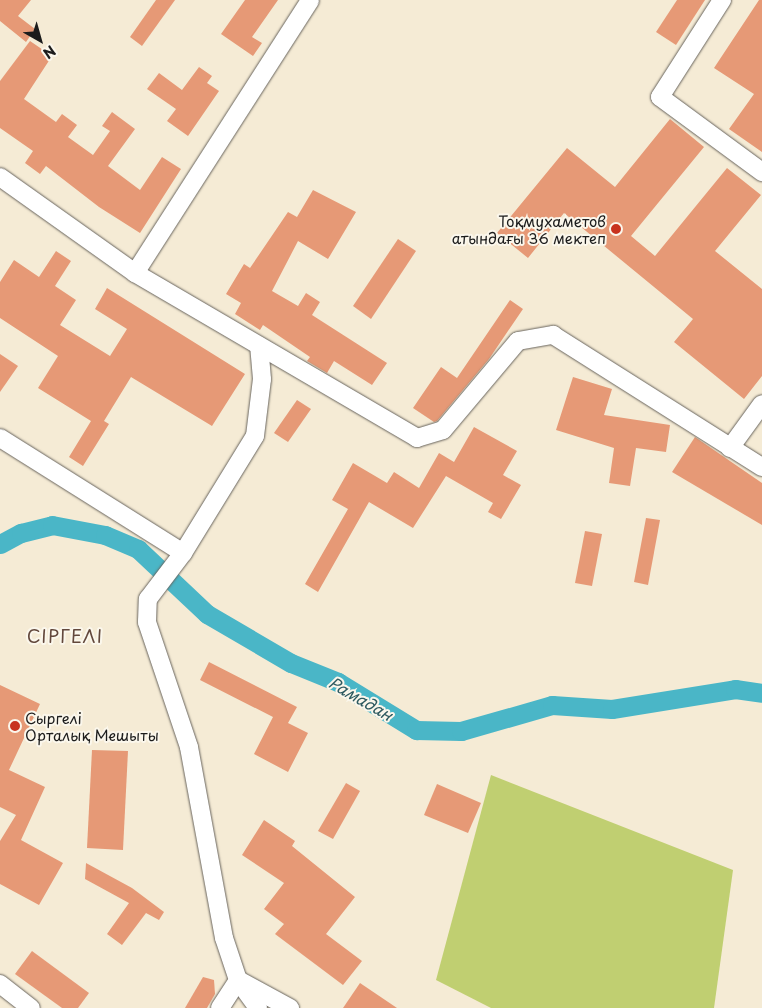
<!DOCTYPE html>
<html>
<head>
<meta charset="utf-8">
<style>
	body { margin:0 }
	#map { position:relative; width:762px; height:1008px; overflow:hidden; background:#f5ebd5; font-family:"Playpen Sans",sans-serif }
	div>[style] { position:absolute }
	.green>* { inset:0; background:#c0cf71 }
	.canal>* { height:19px; margin:-9.5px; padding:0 9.5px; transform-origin:9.5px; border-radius:9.5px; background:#4ab6c7 }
	.building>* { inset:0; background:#e69976 }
	.roads { filter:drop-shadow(0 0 1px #68645d) drop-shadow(0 0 1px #68645d) }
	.minor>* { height:18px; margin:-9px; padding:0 9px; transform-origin:9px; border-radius:9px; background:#fff }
	.dots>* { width:14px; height:14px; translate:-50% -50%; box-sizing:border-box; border:2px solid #fbf7ec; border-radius:50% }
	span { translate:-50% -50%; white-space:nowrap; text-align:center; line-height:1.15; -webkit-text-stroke:4px #fbf7ec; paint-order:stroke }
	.poi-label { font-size:15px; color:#1c1c1c }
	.right { translate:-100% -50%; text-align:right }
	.left { translate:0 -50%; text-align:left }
	.water-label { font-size:16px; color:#2e5a60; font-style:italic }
	.quarter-label { font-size:18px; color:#63483c; letter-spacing:1px }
	.north { position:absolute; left:15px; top:15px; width:50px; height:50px; -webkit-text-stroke:4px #fbf7ec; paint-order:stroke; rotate:142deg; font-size:14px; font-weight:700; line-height:20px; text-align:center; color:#1c1c1c }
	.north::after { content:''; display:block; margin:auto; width:18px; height:22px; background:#1c1c1c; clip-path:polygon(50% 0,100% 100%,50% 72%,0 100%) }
</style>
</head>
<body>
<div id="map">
	<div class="green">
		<i style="clip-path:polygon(491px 775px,733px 870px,714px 1008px,491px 1008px,436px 980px)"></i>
	</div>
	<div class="canal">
		<i style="left:0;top:544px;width:24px;rotate:-28deg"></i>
		<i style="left:21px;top:533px;width:32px;rotate:-14deg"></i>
		<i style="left:52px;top:525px;width:54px;rotate:10.7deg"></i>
		<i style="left:105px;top:535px;width:36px;rotate:23deg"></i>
		<i style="left:138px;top:549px;width:95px;rotate:43.3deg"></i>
		<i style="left:207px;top:614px;width:97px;rotate:30.3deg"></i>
		<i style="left:291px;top:663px;width:51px;rotate:22deg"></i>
		<i style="left:338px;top:682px;width:92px;rotate:31.6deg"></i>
		<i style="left:416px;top:730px;width:45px;rotate:1.3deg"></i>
		<i style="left:461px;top:731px;width:95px;rotate:-15.9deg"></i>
		<i style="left:552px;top:705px;width:60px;rotate:3.8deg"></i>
		<i style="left:612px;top:709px;width:125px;rotate:-9.2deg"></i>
		<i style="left:735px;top:689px;width:27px;rotate:8deg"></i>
	</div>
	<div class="building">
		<i style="clip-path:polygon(0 0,31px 0,18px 16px,35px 29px,26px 42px,0 21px)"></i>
		<i style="clip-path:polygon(156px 0,175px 0,142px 46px,130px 37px)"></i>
		<i style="clip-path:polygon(245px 0,278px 0,252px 37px,262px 43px,253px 56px,221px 34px)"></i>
		<i style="clip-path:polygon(677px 0,705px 0,676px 45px,656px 32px)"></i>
		<i style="clip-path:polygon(759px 0,762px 0,762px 152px,729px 129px,754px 94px,714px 68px)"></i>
		<i style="clip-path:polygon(30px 41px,52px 56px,24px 99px,56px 122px,62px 114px,77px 125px,68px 137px,93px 155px,110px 131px,102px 126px,112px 112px,135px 129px,108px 166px,140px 190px,162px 157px,181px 169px,140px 233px,99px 207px,46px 166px,40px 174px,25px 163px,33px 151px,0 128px,0 81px)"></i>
		<i style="clip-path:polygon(199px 67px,212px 76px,207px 83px,219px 91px,188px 136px,167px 121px,176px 109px,147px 89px,159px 73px,182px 90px)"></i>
		<i style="clip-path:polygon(670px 119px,704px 147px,631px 236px,655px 256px,727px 168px,761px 195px,715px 251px,762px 289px,762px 376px,744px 399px,674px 342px,693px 319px,564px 213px,528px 258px,497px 233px,567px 148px,615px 187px)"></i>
		<i style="clip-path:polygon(313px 190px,356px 212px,328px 259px,298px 241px,272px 291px,298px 306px,306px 293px,320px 302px,312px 315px,387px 363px,372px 385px,334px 361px,327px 373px,307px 361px,310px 357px,263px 325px,260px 330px,235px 314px,241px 303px,226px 294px,244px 264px,250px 268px,288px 212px,297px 217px)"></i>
		<i style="clip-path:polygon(398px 239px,416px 251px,371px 319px,353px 306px)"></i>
		<i style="clip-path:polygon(56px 251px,71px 261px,55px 286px,76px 300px,60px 325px,110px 356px,127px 329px,95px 309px,107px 288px,245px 374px,212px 426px,131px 377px,104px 421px,109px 424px,83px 466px,69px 457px,91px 421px,38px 388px,58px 356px,0 318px,0 282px,14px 260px,39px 277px)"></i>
		<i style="clip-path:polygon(510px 300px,523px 309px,489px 359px,437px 421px,434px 422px,413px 408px,441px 367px,457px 378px)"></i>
		<i style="clip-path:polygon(0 354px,18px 366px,0 392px)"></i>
		<i style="clip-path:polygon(573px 377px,612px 389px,604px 415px,670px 425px,666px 452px,636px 448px,630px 486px,609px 483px,614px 448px,556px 430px)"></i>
		<i style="clip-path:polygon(297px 400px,311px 409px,288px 442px,274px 433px)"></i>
		<i style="clip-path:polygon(474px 427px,517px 451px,503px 475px,521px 485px,501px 519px,488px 512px,493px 503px,446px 476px,413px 528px,369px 502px,318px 592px,305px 584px,348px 509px,332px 500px,353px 463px,387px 483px,394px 472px,419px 488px,439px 453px,454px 462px)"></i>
		<i style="clip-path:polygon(695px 437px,762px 483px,762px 525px,672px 472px)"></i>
		<i style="clip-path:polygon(646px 518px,660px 520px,648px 585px,634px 582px)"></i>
		<i style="clip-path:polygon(585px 531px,602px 534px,592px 586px,575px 583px)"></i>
		<i style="clip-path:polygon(209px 662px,297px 707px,288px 723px,308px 733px,288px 772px,254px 754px,273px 717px,200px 680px)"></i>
		<i style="clip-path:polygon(0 685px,40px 704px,9px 770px,45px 787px,21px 840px,63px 863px,39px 905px,0 884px,0 841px,16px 815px,0 807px)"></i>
		<i style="clip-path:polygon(92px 750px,128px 751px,123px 850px,87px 848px)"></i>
		<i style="clip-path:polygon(346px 783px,360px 791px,333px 839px,318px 831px)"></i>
		<i style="clip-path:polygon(437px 784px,481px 803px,468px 833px,424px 815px)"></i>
		<i style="clip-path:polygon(264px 820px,295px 841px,292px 846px,355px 897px,326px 934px,362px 961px,343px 985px,275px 934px,284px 924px,264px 909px,284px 883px,242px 855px)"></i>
		<i style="clip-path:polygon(86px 863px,132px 888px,164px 912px,159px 920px,146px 913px,122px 945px,107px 934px,129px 903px,85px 879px)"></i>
		<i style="clip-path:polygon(32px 951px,89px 993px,78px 1008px,62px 1008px,15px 974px)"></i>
		<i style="clip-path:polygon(203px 977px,214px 980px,215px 994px,207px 1008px,185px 1008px)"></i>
		<i style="clip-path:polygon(360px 983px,397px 1008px,343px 1008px)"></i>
	</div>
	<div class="roads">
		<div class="minor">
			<i style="left:722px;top:0;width:115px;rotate:122.6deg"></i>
			<i style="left:660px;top:97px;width:127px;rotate:36.3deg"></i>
			<i style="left:0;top:177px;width:166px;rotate:35.4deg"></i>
			<i style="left:135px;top:273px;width:327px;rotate:30.3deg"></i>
			<i style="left:417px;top:438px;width:27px;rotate:-17deg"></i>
			<i style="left:443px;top:430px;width:116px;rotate:-49.9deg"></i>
			<i style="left:518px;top:341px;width:36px;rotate:-10deg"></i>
			<i style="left:553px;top:335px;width:247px;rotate:32.3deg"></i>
			<i style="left:135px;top:273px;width:324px;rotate:-57.3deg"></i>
			<i style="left:0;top:438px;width:216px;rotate:32.1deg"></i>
			<i style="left:730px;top:448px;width:54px;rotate:-54deg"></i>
			<i style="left:240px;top:981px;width:57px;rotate:28.4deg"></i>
			<i style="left:0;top:984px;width:39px;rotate:38deg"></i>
			<i style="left:220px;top:1008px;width:33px;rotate:-57deg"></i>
			<i style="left:258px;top:1008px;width:34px;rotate:-126deg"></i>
			<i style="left:238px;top:980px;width:44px;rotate:-108.4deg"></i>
			<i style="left:224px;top:938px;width:194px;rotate:-100.4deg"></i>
			<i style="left:189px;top:747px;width:132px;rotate:-108.6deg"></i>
			<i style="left:147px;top:622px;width:23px;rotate:-88deg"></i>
			<i style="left:148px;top:599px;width:58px;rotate:-52.7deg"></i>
			<i style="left:183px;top:553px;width:137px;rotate:-58.4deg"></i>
			<i style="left:255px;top:436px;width:57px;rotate:-83deg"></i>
			<i style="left:262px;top:379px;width:33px;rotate:-95deg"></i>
		</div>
	</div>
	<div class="dots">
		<i style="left:616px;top:229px;background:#c8321e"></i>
		<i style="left:15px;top:726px;background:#c8321e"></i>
	</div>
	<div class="poi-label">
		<span class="right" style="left:606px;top:229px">Тоқмухаметов<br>атындағы 36 мектеп</span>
		<span class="left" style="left:25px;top:726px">Сыргелі<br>Орталық Мешыты</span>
	</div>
	<div class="water-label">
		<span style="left:361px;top:698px;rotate:30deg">Рамадан</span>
	</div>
	<div class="quarter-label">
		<span style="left:65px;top:636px">СІРГЕЛІ</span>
	</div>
	<div class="north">N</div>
</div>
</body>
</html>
